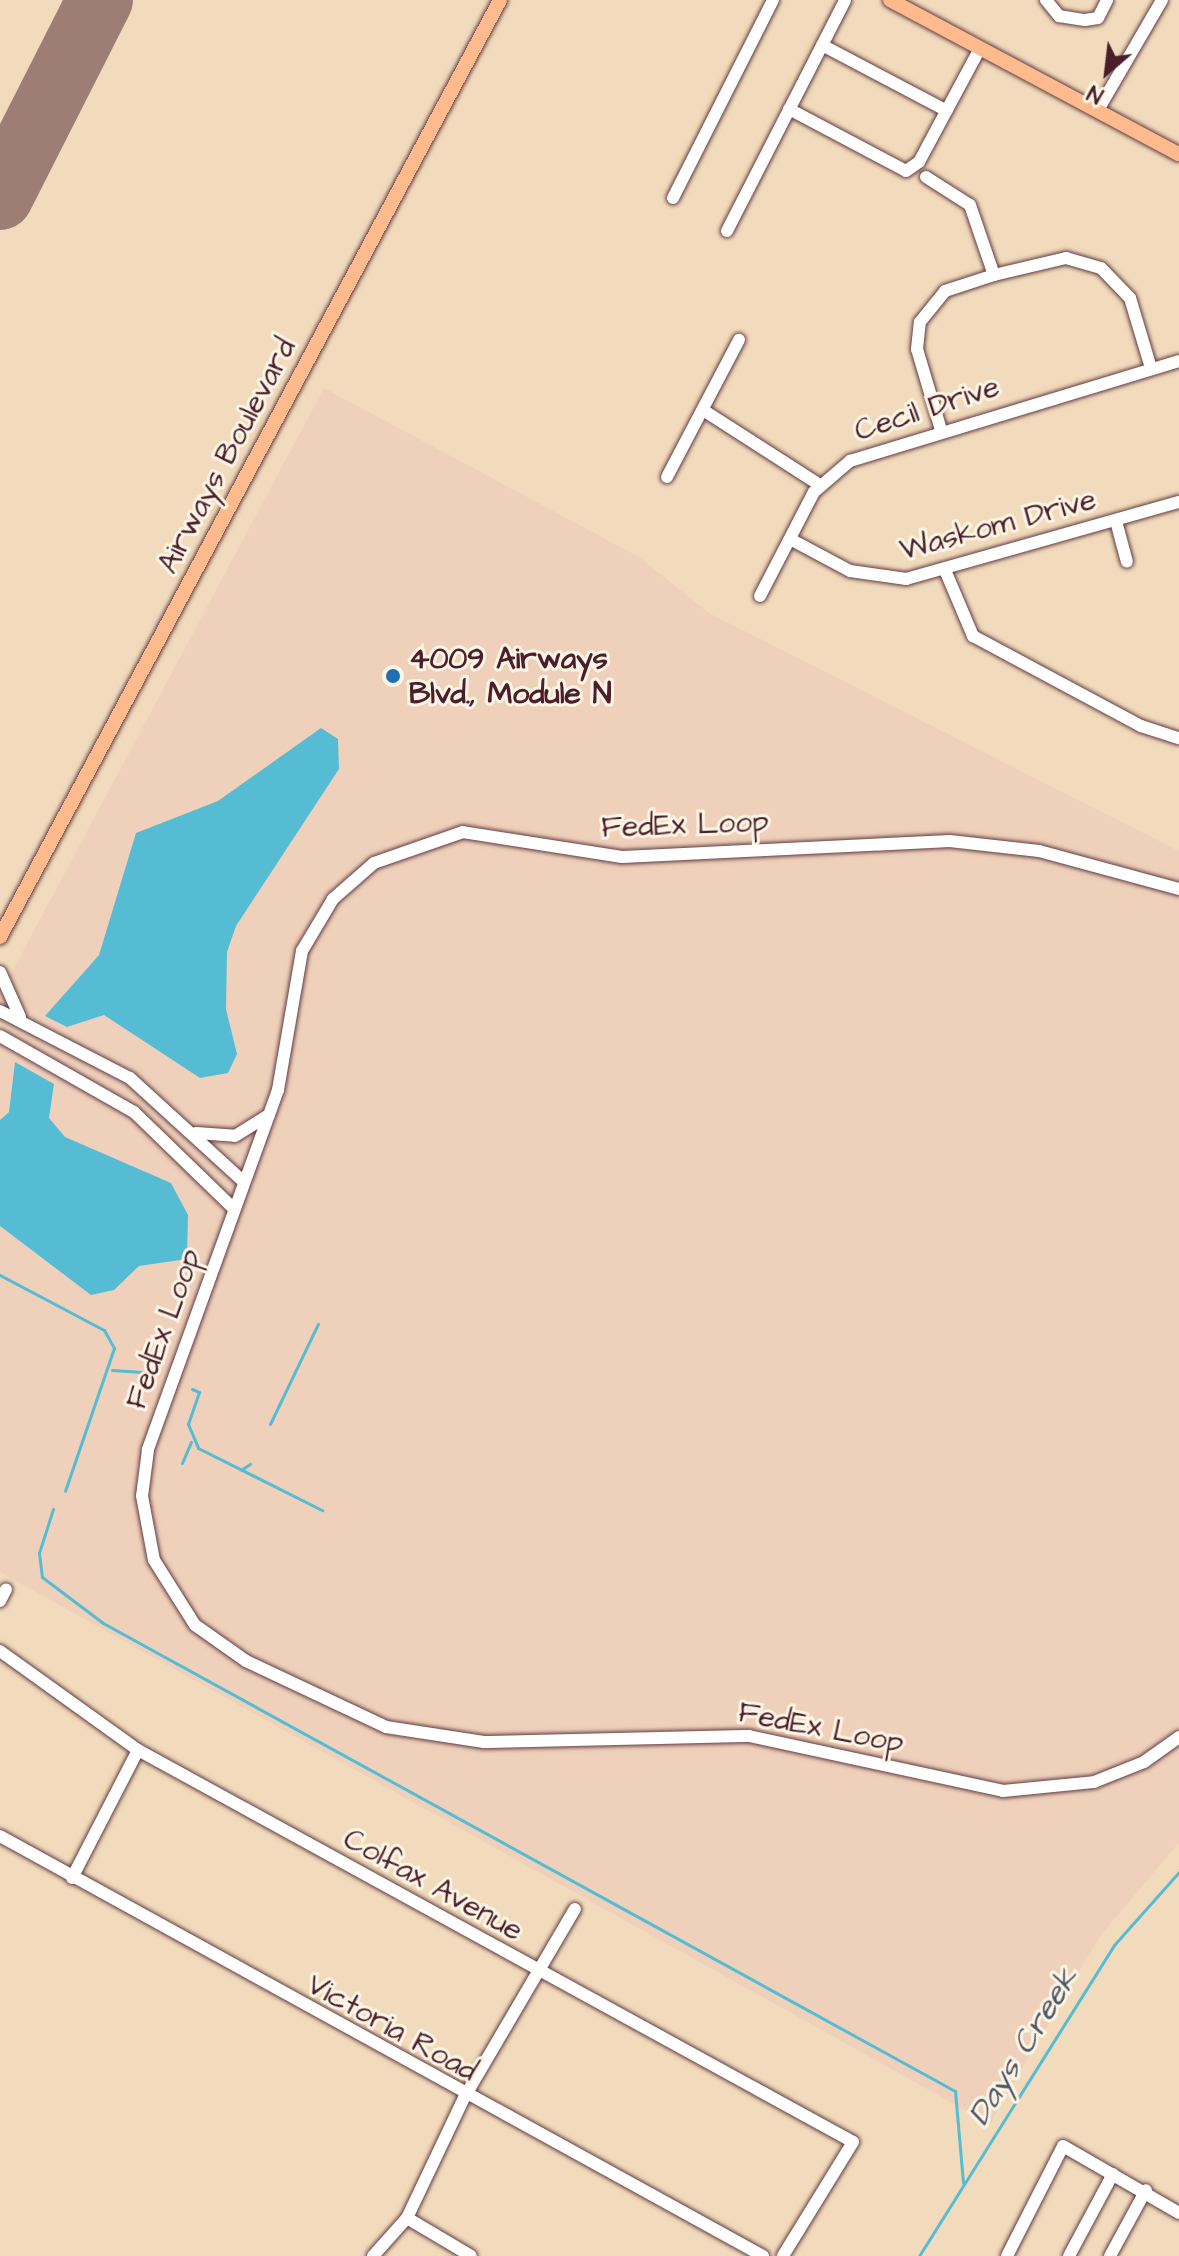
<!DOCTYPE html>
<html>
<head>
<meta charset="utf-8">
<style>
	body { margin:0 }
	#map { position:relative; width:1179px; height:2256px; overflow:hidden; background:#f2dbbc; font-family:"Architects Daughter",sans-serif }
	div>[style] { position:absolute }
	.built>* { inset:0; background:#efd1bb }
	.water>* { inset:0; background:#56bcd4 }
	.stream>* { height:3px; margin:-1.5px; padding:0 1.5px; transform-origin:1.5px; border-radius:1.5px; background:#56bcd4 }
	.runway>* { height:66px; margin:-33px; padding:0 33px; transform-origin:33px; border-radius:33px; background:#9e7d74 }
	.roads { filter:drop-shadow(0 0 2px #633b41) drop-shadow(0 0 2px #633b41) }
	.minor>* { height:12px; margin:-6px; padding:0 6px; transform-origin:6px; border-radius:6px; background:#fff }
	.major>* { height:14px; margin:-7px; padding:0 7px; transform-origin:7px; border-radius:7px; background:#fcba8d }
	.dots>* { width:22px; height:22px; translate:-50% -50%; box-sizing:border-box; border:4px solid #fcf5e5; border-radius:50% }
	span { translate:-50% -50%; white-space:nowrap; text-align:center; line-height:1.15; -webkit-text-stroke:6px #fcf5e5; paint-order:stroke }
	.street-label { font-size:30px; color:#4a1f2b }
	.poi-label { font-size:30px; color:#4a1f2b; font-weight:700 }
	.left { translate:0 -50%; text-align:left }
	.water-label { font-size:32px; color:#4e5666; font-style:italic }
	.north { position:absolute; left:1067px; top:32px; width:80px; height:80px; -webkit-text-stroke:6px #fcf5e5; paint-order:stroke; rotate:208deg; font-size:22px; font-weight:700; line-height:32px; text-align:center; color:#4a1f2b }
	.north::after { content:''; display:block; margin:auto; width:28px; height:36px; background:#4a1f2b; clip-path:polygon(50% 0,100% 100%,50% 72%,0 100%) }
</style>
</head>
<body>
<div id="map">
	<div class="built">
		<i style="clip-path:polygon(324px 388px,639px 557px,709px 613px,1179px 851px,1179px 1843px,1100px 1936px,990px 2124px,0 1572px,0 994px)"></i>
	</div>
	<div class="water">
		<i style="clip-path:polygon(321px 728px,338px 739px,339px 769px,236px 926px,227px 952px,226px 1009px,237px 1054px,228px 1073px,200px 1078px,104px 1015px,67px 1027px,45px 1016px,99px 955px,136px 833px,218px 801px)"></i>
		<i style="clip-path:polygon(15px 1062px,54px 1084px,49px 1118px,65px 1137px,171px 1183px,188px 1215px,187px 1259px,139px 1266px,114px 1290px,91px 1295px,0 1226px,0 1120px,9px 1112px)"></i>
	</div>
	<div class="stream">
		<i style="left:0;top:1275px;width:118px;rotate:27.9deg"></i>
		<i style="left:104px;top:1330px;width:21px;rotate:61deg"></i>
		<i style="left:114px;top:1348px;width:151px;rotate:108.9deg"></i>
		<i style="left:112px;top:1370px;width:30px;rotate:4deg"></i>
		<i style="left:192px;top:1389px;width:8px;rotate:23deg"></i>
		<i style="left:199px;top:1392px;width:34px;rotate:109deg"></i>
		<i style="left:188px;top:1424px;width:26px;rotate:67deg"></i>
		<i style="left:198px;top:1448px;width:139px;rotate:26.6deg"></i>
		<i style="left:270px;top:1424px;width:111px;rotate:-64.4deg"></i>
		<i style="left:182px;top:1463px;width:23px;rotate:-67deg"></i>
		<i style="left:241px;top:1470px;width:11px;rotate:-34deg"></i>
		<i style="left:53px;top:1509px;width:46px;rotate:107.7deg"></i>
		<i style="left:39px;top:1553px;width:24px;rotate:83deg"></i>
		<i style="left:42px;top:1577px;width:76px;rotate:37deg"></i>
		<i style="left:103px;top:1623px;width:972px;rotate:28.78deg"></i>
		<i style="left:955px;top:2091px;width:92px;rotate:85deg"></i>
		<i style="left:919px;top:2256px;width:367px;rotate:-57.9deg"></i>
		<i style="left:1114px;top:1945px;width:98px;rotate:-48.3deg"></i>
	</div>
	<div class="runway">
		<i style="left:0;top:197px;width:221px;rotate:-63.1deg"></i>
	</div>
	<div class="roads">
		<div class="minor">
			<i style="left:1046px;top:0;width:21px;rotate:51deg"></i>
			<i style="left:1059px;top:16px;width:26px;rotate:9deg"></i>
			<i style="left:1085px;top:20px;width:13px;rotate:-9deg"></i>
			<i style="left:1098px;top:18px;width:20px;rotate:-63deg"></i>
			<i style="left:822px;top:45px;width:141px;rotate:27.8deg"></i>
			<i style="left:789px;top:109px;width:132px;rotate:27.9deg"></i>
			<i style="left:906px;top:171px;width:16px;rotate:-35deg"></i>
			<i style="left:919px;top:162px;width:129px;rotate:-61.8deg"></i>
			<i style="left:1098px;top:110px;width:127px;rotate:-59.8deg"></i>
			<i style="left:926px;top:177px;width:52px;rotate:32.5deg"></i>
			<i style="left:970px;top:205px;width:74px;rotate:71.1deg"></i>
			<i style="left:673px;top:198px;width:222px;rotate:-63.2deg"></i>
			<i style="left:727px;top:231px;width:259px;rotate:-62.9deg"></i>
			<i style="left:703px;top:410px;width:139px;rotate:32.7deg"></i>
			<i style="left:941px;top:430px;width:84px;rotate:-106.5deg"></i>
			<i style="left:917px;top:349px;width:27px;rotate:-84deg"></i>
			<i style="left:920px;top:322px;width:40px;rotate:-51deg"></i>
			<i style="left:945px;top:291px;width:52px;rotate:-18.1deg"></i>
			<i style="left:994px;top:275px;width:74px;rotate:-13.3deg"></i>
			<i style="left:1066px;top:258px;width:36px;rotate:16deg"></i>
			<i style="left:1101px;top:268px;width:42px;rotate:46deg"></i>
			<i style="left:1130px;top:298px;width:73px;rotate:73.3deg"></i>
			<i style="left:667px;top:477px;width:155px;rotate:-62.3deg"></i>
			<i style="left:1116px;top:521px;width:42px;rotate:75deg"></i>
			<i style="left:790px;top:539px;width:68px;rotate:28.1deg"></i>
			<i style="left:850px;top:571px;width:57px;rotate:8.1deg"></i>
			<i style="left:906px;top:579px;width:284px;rotate:-15.8deg"></i>
			<i style="left:945px;top:570px;width:72px;rotate:67deg"></i>
			<i style="left:973px;top:636px;width:191px;rotate:28.2deg"></i>
			<i style="left:1141px;top:726px;width:40px;rotate:18deg"></i>
			<i style="left:760px;top:596px;width:117px;rotate:-62.6deg"></i>
			<i style="left:814px;top:492px;width:48px;rotate:-40.7deg"></i>
			<i style="left:850px;top:461px;width:344px;rotate:-16.9deg"></i>
			<i style="left:1179px;top:889px;width:145px;rotate:-164.8deg"></i>
			<i style="left:1039px;top:851px;width:90px;rotate:-173.6deg"></i>
			<i style="left:950px;top:841px;width:328px;rotate:177.2deg"></i>
			<i style="left:622px;top:857px;width:161px;rotate:-171.1deg"></i>
			<i style="left:463px;top:832px;width:94px;rotate:160.8deg"></i>
			<i style="left:374px;top:863px;width:55px;rotate:138.7deg"></i>
			<i style="left:333px;top:899px;width:61px;rotate:120.8deg"></i>
			<i style="left:302px;top:951px;width:141px;rotate:99.8deg"></i>
			<i style="left:278px;top:1090px;width:383px;rotate:109.9deg"></i>
			<i style="left:148px;top:1450px;width:46px;rotate:97.4deg"></i>
			<i style="left:142px;top:1496px;width:65px;rotate:79.4deg"></i>
			<i style="left:154px;top:1560px;width:77px;rotate:57.8deg"></i>
			<i style="left:195px;top:1625px;width:62px;rotate:35.2deg"></i>
			<i style="left:246px;top:1661px;width:155px;rotate:25.2deg"></i>
			<i style="left:386px;top:1727px;width:99px;rotate:8.7deg"></i>
			<i style="left:484px;top:1742px;width:265px;rotate:-1.3deg"></i>
			<i style="left:749px;top:1736px;width:260px;rotate:12.2deg"></i>
			<i style="left:1003px;top:1791px;width:91px;rotate:-5.6deg"></i>
			<i style="left:1094px;top:1782px;width:54px;rotate:-21.8deg"></i>
			<i style="left:1144px;top:1762px;width:43px;rotate:-35.5deg"></i>
			<i style="left:0;top:972px;width:49px;rotate:66deg"></i>
			<i style="left:0;top:1011px;width:146px;rotate:27.3deg"></i>
			<i style="left:130px;top:1078px;width:154px;rotate:42.4deg"></i>
			<i style="left:0;top:1036px;width:154px;rotate:29.6deg"></i>
			<i style="left:134px;top:1112px;width:139px;rotate:44.1deg"></i>
			<i style="left:196px;top:1133px;width:39px;rotate:4deg"></i>
			<i style="left:235px;top:1136px;width:40px;rotate:-32deg"></i>
			<i style="left:0;top:1601px;width:13px;rotate:-63deg"></i>
			<i style="left:0;top:1651px;width:170px;rotate:35.7deg"></i>
			<i style="left:138px;top:1750px;width:815px;rotate:28.73deg"></i>
			<i style="left:853px;top:2142px;width:134px;rotate:121.6deg"></i>
			<i style="left:0;top:1836px;width:871px;rotate:28.83deg"></i>
			<i style="left:72px;top:1878px;width:144px;rotate:-62.7deg"></i>
			<i style="left:407px;top:2218px;width:74px;rotate:30.7deg"></i>
			<i style="left:373px;top:2256px;width:51px;rotate:-48.2deg"></i>
			<i style="left:407px;top:2218px;width:133px;rotate:-64.6deg"></i>
			<i style="left:464px;top:2098px;width:219px;rotate:-59.6deg"></i>
			<i style="left:1007px;top:2256px;width:123px;rotate:-63deg"></i>
			<i style="left:1063px;top:2146px;width:134px;rotate:30deg"></i>
			<i style="left:1069px;top:2256px;width:93px;rotate:-61.8deg"></i>
			<i style="left:1110px;top:2256px;width:75px;rotate:-61.4deg"></i>
		</div>
		<div class="major">
			<i style="left:890px;top:0;width:327px;rotate:28.1deg"></i>
			<i style="left:0;top:937px;width:1062px;rotate:-61.91deg"></i>
		</div>
	</div>
	<div class="dots">
		<i style="left:393px;top:676px;background:#1f6fb2"></i>
	</div>
	<div class="street-label">
		<span style="left:927px;top:409px;rotate:-18deg">Cecil Drive</span>
		<span style="left:227px;top:456px;rotate:-62deg">Airways Boulevard</span>
		<span style="left:998px;top:525px;rotate:-15deg">Waskom Drive</span>
		<span style="left:685px;top:825px;rotate:-2deg">FedEx Loop</span>
		<span style="left:164px;top:1329px;rotate:-70deg">FedEx Loop</span>
		<span style="left:821px;top:1728px;rotate:11deg">FedEx Loop</span>
		<span style="left:433px;top:1885px;rotate:29deg">Colfax Avenue</span>
		<span style="left:392px;top:2028px;rotate:29deg">Victoria Road</span>
	</div>
	<div class="poi-label">
		<span class="left" style="left:409px;top:676px">4009 Airways<br>Blvd., Module N</span>
	</div>
	<div class="water-label">
		<span style="left:1024px;top:2047px;rotate:-58deg">Days Creek</span>
	</div>
	<div class="north">N</div>
</div>
</body>
</html>
